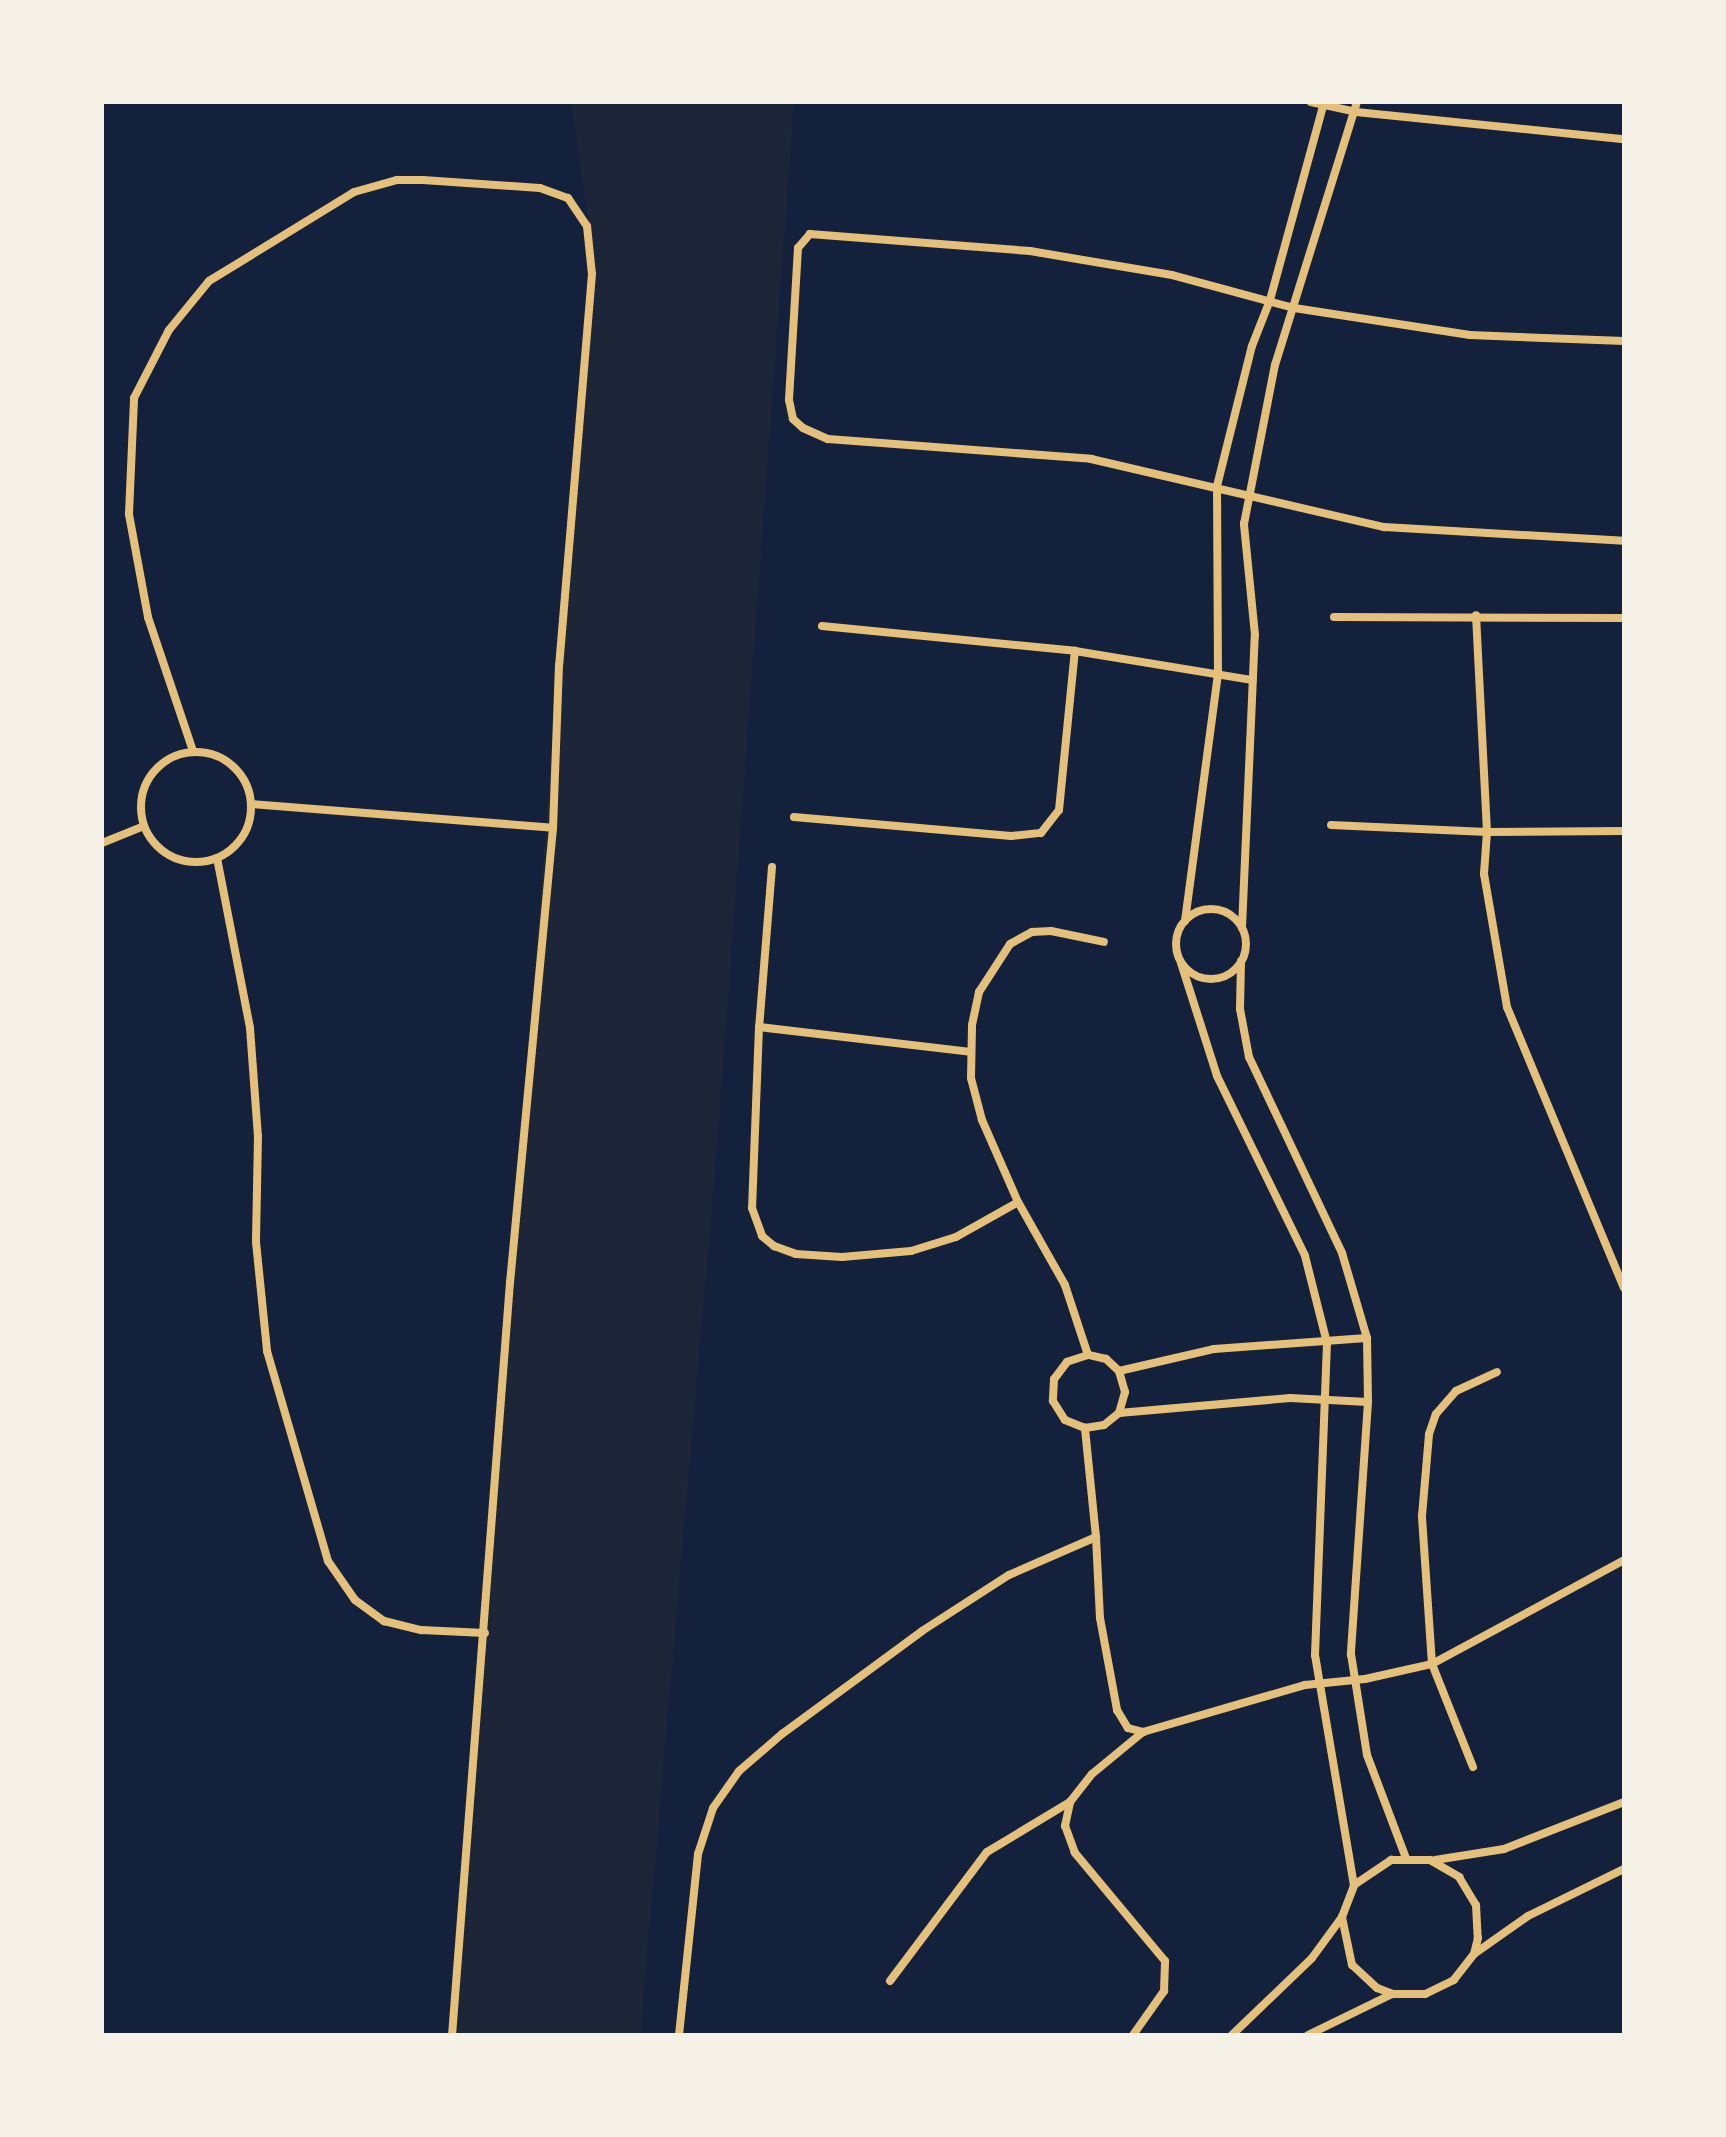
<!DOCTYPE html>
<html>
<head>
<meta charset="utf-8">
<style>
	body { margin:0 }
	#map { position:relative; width:1726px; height:2137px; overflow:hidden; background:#14213d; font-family:Signika,sans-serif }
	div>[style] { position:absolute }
	.green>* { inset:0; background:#1d2539 }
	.minor>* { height:8px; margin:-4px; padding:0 4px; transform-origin:4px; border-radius:4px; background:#e5c07b }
	.minor>.ring { margin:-4px; padding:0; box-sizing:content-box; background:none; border:8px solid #e5c07b; border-radius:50% }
	span { translate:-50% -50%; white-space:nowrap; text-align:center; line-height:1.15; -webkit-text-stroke:8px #f6f1e7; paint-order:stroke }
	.frame { position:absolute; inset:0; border:104px solid #f6f1e7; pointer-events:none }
</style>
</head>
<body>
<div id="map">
	<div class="green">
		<i style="clip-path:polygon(571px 102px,794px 102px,716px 1159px,640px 2035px,453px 2035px,591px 238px)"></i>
	</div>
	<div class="minor">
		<i style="left:1311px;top:102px;width:46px;rotate:12.5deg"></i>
		<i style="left:1356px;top:112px;width:269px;rotate:5.8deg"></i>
		<i style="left:1624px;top:341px;width:154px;rotate:-177.8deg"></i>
		<i style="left:1470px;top:335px;width:178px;rotate:-171.3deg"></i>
		<i style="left:1294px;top:308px;width:126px;rotate:-164.9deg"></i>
		<i style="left:1172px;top:275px;width:144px;rotate:-170.4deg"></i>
		<i style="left:1030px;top:251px;width:221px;rotate:-175.6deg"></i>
		<i style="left:810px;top:234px;width:18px;rotate:131deg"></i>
		<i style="left:798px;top:248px;width:152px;rotate:93.4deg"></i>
		<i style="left:789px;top:400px;width:19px;rotate:78deg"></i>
		<i style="left:793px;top:419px;width:13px;rotate:42deg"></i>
		<i style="left:803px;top:428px;width:27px;rotate:24deg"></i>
		<i style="left:828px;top:439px;width:264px;rotate:4.3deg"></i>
		<i style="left:1091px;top:459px;width:301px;rotate:13.1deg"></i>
		<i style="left:1384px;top:527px;width:240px;rotate:3.3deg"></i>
		<i style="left:1334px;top:617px;width:290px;rotate:0.2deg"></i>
		<i style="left:822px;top:626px;width:254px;rotate:5.6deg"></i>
		<i style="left:1075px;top:651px;width:180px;rotate:9.3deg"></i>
		<i style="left:193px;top:751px;width:141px;rotate:-108.6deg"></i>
		<i style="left:148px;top:617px;width:105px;rotate:-100.5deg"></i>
		<i style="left:129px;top:514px;width:116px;rotate:-87.5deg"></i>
		<i style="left:134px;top:398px;width:76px;rotate:-62.8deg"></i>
		<i style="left:169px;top:330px;width:63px;rotate:-50.8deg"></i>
		<i style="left:209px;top:281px;width:170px;rotate:-31.5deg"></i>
		<i style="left:354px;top:192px;width:45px;rotate:-15.6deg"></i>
		<i style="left:397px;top:180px;width:26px"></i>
		<i style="left:423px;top:180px;width:117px;rotate:3.9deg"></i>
		<i style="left:540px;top:188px;width:30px;rotate:20deg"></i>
		<i style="left:568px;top:198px;width:34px;rotate:56deg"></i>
		<i style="left:587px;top:226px;width:48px;rotate:84.1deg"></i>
		<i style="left:592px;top:274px;width:392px;rotate:94.8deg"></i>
		<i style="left:559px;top:665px;width:163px;rotate:92.1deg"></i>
		<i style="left:553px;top:828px;width:456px;rotate:95.4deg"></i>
		<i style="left:510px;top:1282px;width:755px;rotate:94.4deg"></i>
		<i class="ring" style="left:141px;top:752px;width:102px;height:102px"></i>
		<i style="left:251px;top:804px;width:303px;rotate:4.5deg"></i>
		<i style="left:794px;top:817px;width:218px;rotate:5deg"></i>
		<i style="left:1011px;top:836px;width:30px;rotate:-6deg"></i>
		<i style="left:1041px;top:833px;width:29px;rotate:-52deg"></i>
		<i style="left:1059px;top:810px;width:160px;rotate:-84.3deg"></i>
		<i style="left:1331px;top:825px;width:156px;rotate:2.6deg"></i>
		<i style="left:1487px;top:832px;width:217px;rotate:-92.9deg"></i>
		<i style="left:1624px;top:831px;width:137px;rotate:179.6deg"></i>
		<i style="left:1487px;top:832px;width:42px;rotate:94.1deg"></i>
		<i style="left:1484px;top:874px;width:135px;rotate:80.2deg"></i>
		<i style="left:1507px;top:1007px;width:304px;rotate:67.4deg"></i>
		<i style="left:102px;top:843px;width:45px;rotate:-22deg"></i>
		<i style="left:217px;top:858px;width:173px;rotate:79deg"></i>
		<i style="left:250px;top:1028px;width:108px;rotate:85.8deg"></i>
		<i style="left:258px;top:1136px;width:106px;rotate:91.1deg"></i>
		<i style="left:256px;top:1242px;width:110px;rotate:84.2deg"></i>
		<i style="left:267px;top:1351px;width:219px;rotate:73.8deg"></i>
		<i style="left:328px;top:1561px;width:47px;rotate:55.3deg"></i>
		<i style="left:355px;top:1600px;width:36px;rotate:36deg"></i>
		<i style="left:384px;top:1621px;width:38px;rotate:14deg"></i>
		<i style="left:421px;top:1630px;width:64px;rotate:2.7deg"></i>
		<i style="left:772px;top:867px;width:161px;rotate:94.6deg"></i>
		<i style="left:759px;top:1027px;width:213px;rotate:6.7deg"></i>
		<i class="ring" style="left:1176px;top:909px;width:62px;height:62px"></i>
		<i style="left:1185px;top:921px;width:248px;rotate:-82.4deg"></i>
		<i style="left:1218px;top:675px;width:189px;rotate:-90.3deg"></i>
		<i style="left:1217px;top:486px;width:144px;rotate:-76deg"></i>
		<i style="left:1252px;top:346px;width:49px;rotate:-68.6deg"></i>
		<i style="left:1270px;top:300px;width:205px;rotate:-74.7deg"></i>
		<i style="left:1242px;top:928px;width:293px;rotate:-87.5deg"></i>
		<i style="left:1255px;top:635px;width:112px;rotate:-95.7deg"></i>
		<i style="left:1244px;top:524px;width:162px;rotate:-79deg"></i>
		<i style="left:1275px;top:365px;width:275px;rotate:-72.7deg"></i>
		<i style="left:1241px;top:961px;width:48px;rotate:91.2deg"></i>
		<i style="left:1240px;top:1009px;width:49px;rotate:79.4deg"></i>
		<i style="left:1249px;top:1057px;width:217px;rotate:64.6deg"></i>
		<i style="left:1342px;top:1253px;width:89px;rotate:73.6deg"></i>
		<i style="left:1367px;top:1338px;width:64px;rotate:89.1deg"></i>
		<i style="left:1368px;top:1402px;width:253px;rotate:93.9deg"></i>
		<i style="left:1351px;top:1654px;width:102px;rotate:81deg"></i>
		<i style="left:1367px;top:1755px;width:110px;rotate:69.3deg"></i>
		<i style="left:1181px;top:963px;width:119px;rotate:72.3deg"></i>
		<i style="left:1217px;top:1076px;width:200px;rotate:63.9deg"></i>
		<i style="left:1305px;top:1256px;width:90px;rotate:75.8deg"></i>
		<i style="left:1327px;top:1343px;width:312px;rotate:92.2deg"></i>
		<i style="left:1315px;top:1655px;width:233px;rotate:80.4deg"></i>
		<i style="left:759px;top:1027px;width:181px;rotate:92.2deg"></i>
		<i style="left:752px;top:1208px;width:30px;rotate:70deg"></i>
		<i style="left:762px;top:1236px;width:16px;rotate:40deg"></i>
		<i style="left:774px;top:1246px;width:23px;rotate:20deg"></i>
		<i style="left:796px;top:1254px;width:46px;rotate:3.7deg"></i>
		<i style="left:842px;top:1257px;width:69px;rotate:-5deg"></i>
		<i style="left:911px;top:1251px;width:47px;rotate:-17.3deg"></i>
		<i style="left:956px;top:1237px;width:71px;rotate:-29.4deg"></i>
		<i style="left:1088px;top:1355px;width:74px;rotate:-108.2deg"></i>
		<i style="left:1065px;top:1285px;width:95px;rotate:-119.5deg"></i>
		<i style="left:1018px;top:1202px;width:90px;rotate:-113.7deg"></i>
		<i style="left:982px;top:1120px;width:43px;rotate:-104.7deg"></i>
		<i style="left:971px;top:1078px;width:53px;rotate:-88.9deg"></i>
		<i style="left:972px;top:1025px;width:34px;rotate:-78deg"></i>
		<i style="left:979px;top:992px;width:57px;rotate:-57.1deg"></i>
		<i style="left:1010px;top:944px;width:25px;rotate:-29deg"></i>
		<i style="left:1032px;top:932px;width:19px;rotate:-3deg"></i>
		<i style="left:1051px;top:931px;width:54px;rotate:11.7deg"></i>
		<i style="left:1119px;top:1371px;width:98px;rotate:-13deg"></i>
		<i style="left:1214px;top:1349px;width:153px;rotate:-4.1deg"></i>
		<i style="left:1119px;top:1413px;width:22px;rotate:-74deg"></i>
		<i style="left:1125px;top:1392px;width:22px;rotate:-106deg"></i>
		<i style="left:1119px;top:1371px;width:18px;rotate:-137deg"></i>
		<i style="left:1106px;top:1359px;width:18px;rotate:-167deg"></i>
		<i style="left:1088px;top:1355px;width:22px;rotate:162deg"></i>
		<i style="left:1067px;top:1362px;width:21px;rotate:127deg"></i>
		<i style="left:1054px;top:1379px;width:22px;rotate:93deg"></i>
		<i style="left:1053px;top:1401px;width:22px;rotate:58deg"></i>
		<i style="left:1065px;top:1420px;width:22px;rotate:22deg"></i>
		<i style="left:1085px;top:1428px;width:19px;rotate:-9deg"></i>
		<i style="left:1104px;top:1425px;width:19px;rotate:-39deg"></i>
		<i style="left:1119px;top:1413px;width:172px;rotate:-5deg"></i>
		<i style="left:1290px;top:1398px;width:78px;rotate:2.9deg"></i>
		<i style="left:1096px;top:1537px;width:81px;rotate:87.2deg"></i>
		<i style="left:1100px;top:1618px;width:94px;rotate:79.5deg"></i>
		<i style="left:1117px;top:1710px;width:21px;rotate:59deg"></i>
		<i style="left:1128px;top:1728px;width:16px;rotate:15deg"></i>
		<i style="left:1143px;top:1732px;width:169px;rotate:-16.2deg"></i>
		<i style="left:1305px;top:1685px;width:60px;rotate:-5.7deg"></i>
		<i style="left:1365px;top:1679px;width:69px;rotate:-12.6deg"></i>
		<i style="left:1432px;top:1664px;width:218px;rotate:-28.4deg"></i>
		<i style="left:1473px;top:1767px;width:111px;rotate:-111.7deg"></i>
		<i style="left:1432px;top:1664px;width:148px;rotate:-93.9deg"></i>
		<i style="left:1422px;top:1516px;width:82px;rotate:-85.1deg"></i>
		<i style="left:1429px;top:1434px;width:21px;rotate:-71deg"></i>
		<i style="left:1436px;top:1414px;width:30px;rotate:-49deg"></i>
		<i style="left:1456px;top:1391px;width:45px;rotate:-24.9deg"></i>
		<i style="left:1435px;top:1860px;width:70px;rotate:-9.1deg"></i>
		<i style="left:1504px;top:1849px;width:129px;rotate:-21.4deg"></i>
		<i style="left:1474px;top:1954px;width:66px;rotate:-35.1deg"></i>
		<i style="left:1528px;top:1916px;width:107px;rotate:-26.1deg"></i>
		<i style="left:890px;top:1981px;width:161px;rotate:-53.1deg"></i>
		<i style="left:987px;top:1852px;width:97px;rotate:-31.1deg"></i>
		<i style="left:679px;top:2035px;width:182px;rotate:-84deg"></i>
		<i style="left:698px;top:1854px;width:48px;rotate:-71.9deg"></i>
		<i style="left:713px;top:1808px;width:45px;rotate:-54.9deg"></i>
		<i style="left:739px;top:1771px;width:57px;rotate:-40.7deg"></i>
		<i style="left:782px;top:1734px;width:174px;rotate:-36.3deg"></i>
		<i style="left:922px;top:1631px;width:103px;rotate:-32.8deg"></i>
		<i style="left:1009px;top:1575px;width:95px;rotate:-23.6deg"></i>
		<i style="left:1096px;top:1537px;width:110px;rotate:-95.8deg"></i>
		<i style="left:1133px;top:2035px;width:54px;rotate:-54.8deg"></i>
		<i style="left:1164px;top:1991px;width:30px;rotate:-88deg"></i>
		<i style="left:1165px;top:1961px;width:141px;rotate:-129.8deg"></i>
		<i style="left:1075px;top:1853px;width:29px;rotate:-110deg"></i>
		<i style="left:1065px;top:1826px;width:25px;rotate:-78deg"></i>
		<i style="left:1070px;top:1802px;width:36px;rotate:-52deg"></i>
		<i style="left:1092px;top:1774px;width:66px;rotate:-39.5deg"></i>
		<i style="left:1232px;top:2035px;width:111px;rotate:-43.9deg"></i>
		<i style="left:1312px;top:1958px;width:51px;rotate:-53.8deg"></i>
		<i style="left:1342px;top:1917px;width:34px;rotate:-69deg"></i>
		<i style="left:1354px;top:1885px;width:45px;rotate:-34deg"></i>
		<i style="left:1391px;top:1860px;width:39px"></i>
		<i style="left:1430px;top:1860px;width:34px;rotate:30deg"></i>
		<i style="left:1459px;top:1877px;width:33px;rotate:59deg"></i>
		<i style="left:1476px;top:1905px;width:33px;rotate:87deg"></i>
		<i style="left:1478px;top:1938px;width:16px;rotate:104deg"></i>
		<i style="left:1474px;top:1954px;width:33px;rotate:128deg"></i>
		<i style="left:1454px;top:1980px;width:32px;rotate:154deg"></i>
		<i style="left:1425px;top:1994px;width:32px;rotate:180deg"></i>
		<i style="left:1393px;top:1994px;width:17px;rotate:-159deg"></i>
		<i style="left:1377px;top:1988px;width:34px;rotate:-137deg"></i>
		<i style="left:1352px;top:1965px;width:49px;rotate:-101.8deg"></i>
		<i style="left:1308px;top:2035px;width:93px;rotate:-26deg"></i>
	</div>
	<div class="frame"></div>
</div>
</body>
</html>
